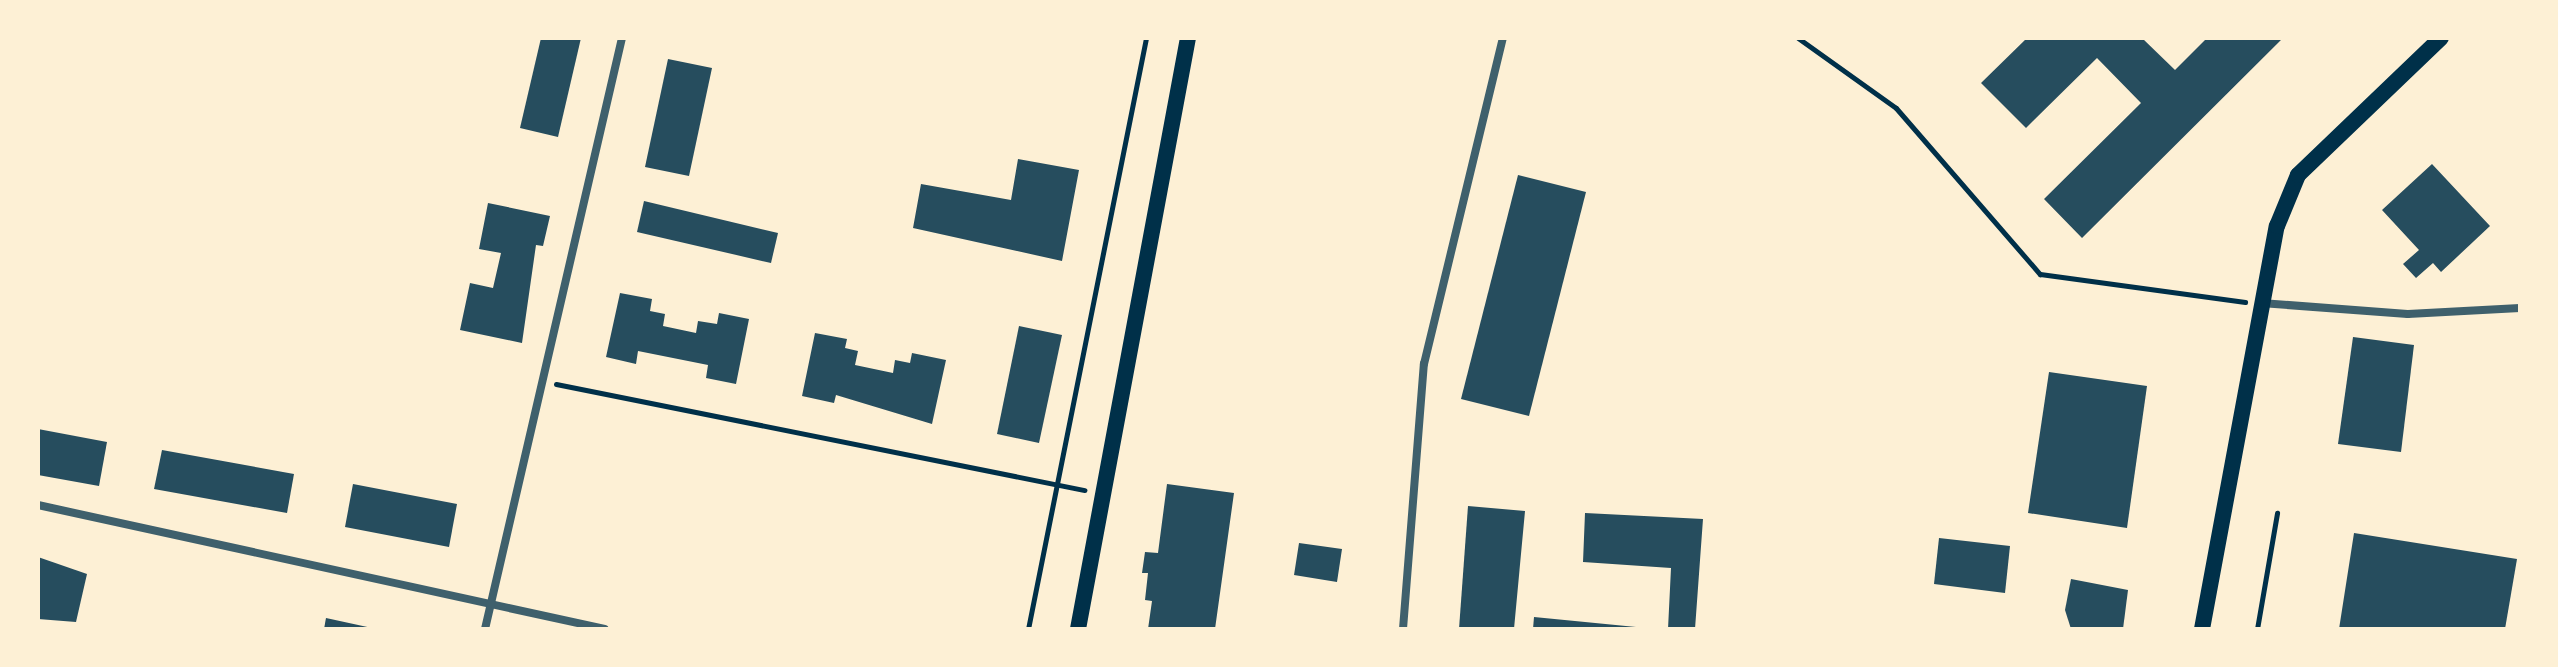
<!DOCTYPE html>
<html>
<head>
<meta charset="utf-8">
<style>
	body { margin:0 }
	#map { position:relative; width:2558px; height:667px; overflow:hidden; background:#fdf0d5; font-family:"PT Sans",sans-serif }
	div>[style] { position:absolute }
	.building>* { inset:0; background:#264d5e }
	.path>* { height:5px; margin:-2.5px; padding:0 2.5px; transform-origin:2.5px; border-radius:2.5px; background:#003049 }
	.minor>* { height:8px; margin:-4px; padding:0 4px; transform-origin:4px; border-radius:4px; background:#3f606c }
	.secondary>* { height:16px; margin:-8px; padding:0 8px; transform-origin:8px; border-radius:8px; background:#003049 }
	span { translate:-50% -50%; white-space:nowrap; text-align:center; line-height:1.15; -webkit-text-stroke:7px #fdf0d5; paint-order:stroke }
	.frame { position:absolute; inset:0; border:40px solid #fdf0d5; pointer-events:none }
</style>
</head>
<body>
<div id="map">
	<div class="building">
		<i style="clip-path:polygon(541px 38px,581px 38px,558px 137px,520px 128px)"></i>
		<i style="clip-path:polygon(2027px 38px,2142px 38px,2175px 70px,2207px 38px,2283px 38px,2082px 238px,2044px 199px,2141px 103px,2097px 58px,2026px 128px,1981px 83px)"></i>
		<i style="clip-path:polygon(668px 59px,712px 68px,689px 176px,645px 167px)"></i>
		<i style="clip-path:polygon(1018px 159px,1079px 170px,1062px 261px,913px 228px,921px 184px,1011px 200px)"></i>
		<i style="clip-path:polygon(2432px 164px,2490px 226px,2441px 272px,2433px 263px,2416px 278px,2403px 264px,2419px 250px,2382px 210px)"></i>
		<i style="clip-path:polygon(1518px 175px,1586px 192px,1529px 416px,1461px 399px)"></i>
		<i style="clip-path:polygon(644px 201px,778px 233px,771px 263px,637px 232px)"></i>
		<i style="clip-path:polygon(488px 203px,550px 216px,543px 246px,536px 245px,522px 343px,460px 330px,470px 283px,493px 288px,501px 253px,479px 249px)"></i>
		<i style="clip-path:polygon(620px 293px,652px 299px,650px 311px,665px 314px,663px 326px,696px 333px,698px 321px,717px 324px,719px 313px,749px 319px,736px 384px,706px 378px,708px 365px,638px 351px,636px 364px,606px 357px)"></i>
		<i style="clip-path:polygon(1019px 326px,1062px 335px,1039px 443px,997px 434px)"></i>
		<i style="clip-path:polygon(815px 333px,847px 339px,845px 348px,858px 351px,855px 365px,893px 373px,895px 360px,910px 363px,912px 353px,946px 360px,932px 424px,836px 395px,834px 403px,802px 396px)"></i>
		<i style="clip-path:polygon(2353px 337px,2414px 345px,2401px 452px,2338px 444px)"></i>
		<i style="clip-path:polygon(2049px 372px,2147px 386px,2127px 528px,2028px 513px)"></i>
		<i style="clip-path:polygon(38px 429px,107px 442px,99px 486px,38px 475px)"></i>
		<i style="clip-path:polygon(162px 450px,294px 474px,287px 513px,154px 489px)"></i>
		<i style="clip-path:polygon(353px 484px,457px 504px,449px 547px,345px 527px)"></i>
		<i style="clip-path:polygon(1167px 484px,1234px 493px,1215px 629px,1148px 629px,1152px 601px,1145px 600px,1148px 573px,1142px 573px,1145px 552px,1158px 553px)"></i>
		<i style="clip-path:polygon(1468px 506px,1525px 511px,1514px 629px,1459px 629px)"></i>
		<i style="clip-path:polygon(1585px 513px,1703px 519px,1695px 629px,1668px 629px,1671px 568px,1583px 562px)"></i>
		<i style="clip-path:polygon(2354px 533px,2517px 559px,2505px 629px,2339px 629px)"></i>
		<i style="clip-path:polygon(1939px 538px,2010px 546px,2005px 593px,1934px 584px)"></i>
		<i style="clip-path:polygon(1299px 543px,1342px 549px,1337px 582px,1294px 575px)"></i>
		<i style="clip-path:polygon(38px 557px,87px 574px,76px 622px,38px 619px)"></i>
		<i style="clip-path:polygon(2071px 579px,2128px 590px,2123px 629px,2071px 629px,2065px 610px)"></i>
		<i style="clip-path:polygon(1534px 617px,1636px 627px,1636px 629px,1533px 629px)"></i>
		<i style="clip-path:polygon(326px 618px,372px 628px,372px 629px,324px 629px)"></i>
	</div>
	<div class="path">
		<i style="left:1798px;top:38px;width:120px;rotate:35.5deg"></i>
		<i style="left:1896px;top:108px;width:220px;rotate:49.1deg"></i>
		<i style="left:2040px;top:274px;width:207px;rotate:7.8deg"></i>
		<i style="left:556px;top:384px;width:539px;rotate:11.35deg"></i>
		<i style="left:1028px;top:629px;width:603px;rotate:-78.71deg"></i>
		<i style="left:2257px;top:629px;width:118px;rotate:-80.2deg"></i>
	</div>
	<div class="minor">
		<i style="left:2261px;top:303px;width:147px;rotate:4.3deg"></i>
		<i style="left:2408px;top:314px;width:112px;rotate:-3.1deg"></i>
		<i style="left:38px;top:505px;width:580px;rotate:12.34deg"></i>
		<i style="left:485px;top:629px;width:607px;rotate:-76.95deg"></i>
		<i style="left:1403px;top:629px;width:266px;rotate:-85.5deg"></i>
		<i style="left:1424px;top:364px;width:335px;rotate:-76.4deg"></i>
	</div>
	<div class="secondary">
		<i style="left:1078px;top:629px;width:601px;rotate:-79.46deg"></i>
		<i style="left:2202px;top:629px;width:410px;rotate:-79.5deg"></i>
		<i style="left:2277px;top:226px;width:55px;rotate:-67.6deg"></i>
		<i style="left:2298px;top:175px;width:198px;rotate:-43.8deg"></i>
	</div>
	<div class="frame"></div>
</div>
</body>
</html>
